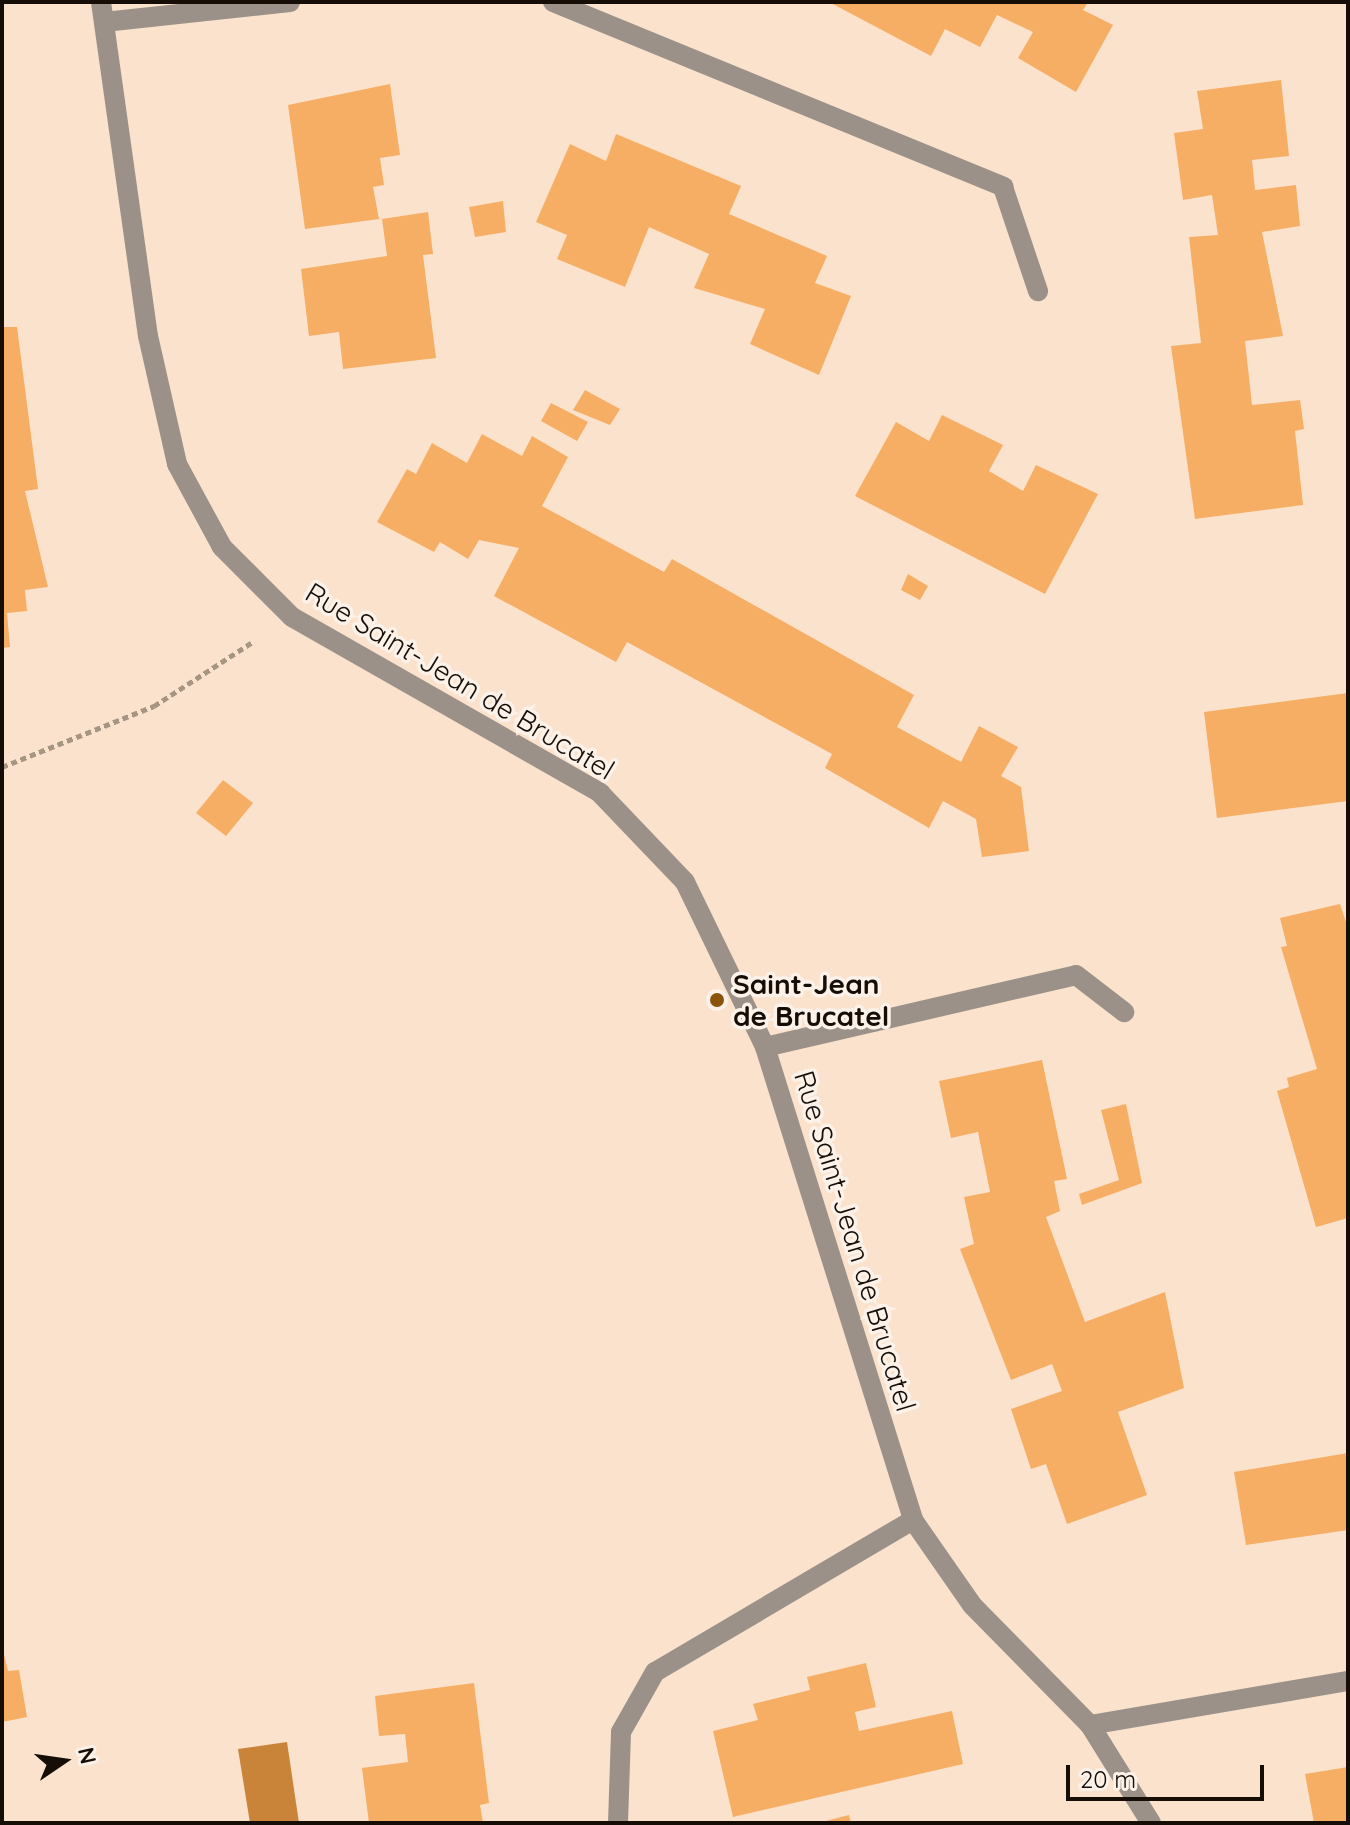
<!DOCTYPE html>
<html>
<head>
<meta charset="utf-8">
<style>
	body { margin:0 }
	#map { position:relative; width:1350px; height:1825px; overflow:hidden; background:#fae2cc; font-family:Quicksand,sans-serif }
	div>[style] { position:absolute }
	.water>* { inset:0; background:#c98439 }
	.building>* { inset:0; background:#f6ae65 }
	.path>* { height:5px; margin-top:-2.5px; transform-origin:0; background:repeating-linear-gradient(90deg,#a79584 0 6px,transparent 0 10px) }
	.street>* { height:20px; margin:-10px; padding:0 10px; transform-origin:10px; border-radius:10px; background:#9b9188 }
	.dots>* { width:22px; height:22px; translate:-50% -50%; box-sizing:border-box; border:4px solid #fcf2e9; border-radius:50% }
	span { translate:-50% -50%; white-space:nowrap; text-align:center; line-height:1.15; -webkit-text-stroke:7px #fcf2e9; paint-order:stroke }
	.street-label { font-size:28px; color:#150d06 }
	.poi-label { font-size:28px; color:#150d06; font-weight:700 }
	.left { translate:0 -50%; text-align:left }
	.frame { position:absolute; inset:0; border:4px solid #150d06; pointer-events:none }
	.north { position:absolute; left:24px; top:1721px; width:80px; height:80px; -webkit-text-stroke:6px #fcf2e9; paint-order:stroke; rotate:77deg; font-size:22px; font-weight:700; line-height:32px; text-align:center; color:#150d06 }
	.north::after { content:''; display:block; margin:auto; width:28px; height:36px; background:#150d06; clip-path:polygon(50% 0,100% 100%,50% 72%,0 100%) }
	.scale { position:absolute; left:1066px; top:1765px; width:198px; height:36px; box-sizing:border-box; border:4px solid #150d06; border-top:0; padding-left:10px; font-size:24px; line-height:28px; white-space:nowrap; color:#150d06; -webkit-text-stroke:6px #fcf2e9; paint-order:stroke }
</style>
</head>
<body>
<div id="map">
	<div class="water">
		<i style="clip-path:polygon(287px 1742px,299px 1823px,250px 1823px,238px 1749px)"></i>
	</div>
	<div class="building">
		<i style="clip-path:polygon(829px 2px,1088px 2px,1083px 10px,1113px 25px,1076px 92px,1018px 58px,1033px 32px,997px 15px,980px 47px,945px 29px,931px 56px)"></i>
		<i style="clip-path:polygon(1281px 80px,1289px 156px,1252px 160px,1255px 190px,1296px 185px,1300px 226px,1262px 232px,1283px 336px,1245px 341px,1252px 405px,1300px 400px,1304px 429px,1295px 431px,1303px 505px,1195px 519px,1171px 346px,1201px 343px,1189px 237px,1218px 235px,1212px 195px,1183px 200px,1174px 133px,1203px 129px,1197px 91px)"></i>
		<i style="clip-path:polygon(390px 84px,400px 155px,380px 158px,384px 185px,373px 187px,379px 219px,305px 229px,288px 105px)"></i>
		<i style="clip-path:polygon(616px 134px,741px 186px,729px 214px,827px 256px,815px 283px,851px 296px,819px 375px,750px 344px,765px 309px,694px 288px,709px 254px,649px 227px,625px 287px,557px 259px,567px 235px,536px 222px,570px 144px,606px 161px)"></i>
		<i style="clip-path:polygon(503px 201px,506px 232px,475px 237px,469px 207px)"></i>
		<i style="clip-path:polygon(428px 212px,433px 254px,423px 255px,436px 358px,343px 369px,339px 332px,309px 336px,301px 269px,387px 256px,382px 219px)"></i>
		<i style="clip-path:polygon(2px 327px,17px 327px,38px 489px,25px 491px,48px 587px,25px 590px,27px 611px,7px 613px,10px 647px,2px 648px)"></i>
		<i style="clip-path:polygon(585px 390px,620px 409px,610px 425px,573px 410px)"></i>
		<i style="clip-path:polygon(551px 403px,588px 422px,577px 441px,541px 421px)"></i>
		<i style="clip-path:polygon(942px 415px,1003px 445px,989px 471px,1023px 491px,1036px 465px,1098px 494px,1045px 594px,855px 496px,896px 422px,929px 441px)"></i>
		<i style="clip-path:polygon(482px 434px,522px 456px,532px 436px,568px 457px,542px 506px,664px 572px,672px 559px,914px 695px,897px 727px,961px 762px,979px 726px,1018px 747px,1001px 776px,1021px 787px,1029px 851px,982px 857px,976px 819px,943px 801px,929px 828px,825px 768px,832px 754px,627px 642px,616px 662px,494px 596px,519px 548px,479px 540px,468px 559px,440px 542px,434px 552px,377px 522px,407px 469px,416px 474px,432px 443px,467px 463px)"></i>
		<i style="clip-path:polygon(908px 574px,928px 586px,920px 600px,901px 590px)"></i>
		<i style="clip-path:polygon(1348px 693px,1348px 801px,1217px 818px,1204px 712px)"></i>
		<i style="clip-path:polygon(223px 780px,253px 803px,226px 836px,196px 813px)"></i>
		<i style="clip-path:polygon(1340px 904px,1348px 928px,1348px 1218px,1316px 1227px,1277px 1091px,1289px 1087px,1287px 1078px,1317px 1069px,1281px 947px,1287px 946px,1280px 918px)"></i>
		<i style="clip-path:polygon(1042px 1060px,1067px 1179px,1054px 1181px,1060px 1211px,1046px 1217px,1085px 1322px,1165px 1292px,1184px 1388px,1118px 1412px,1147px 1495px,1067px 1524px,1046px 1464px,1031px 1469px,1011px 1409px,1062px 1391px,1052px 1364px,1011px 1380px,960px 1249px,974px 1244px,964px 1197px,990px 1192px,978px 1132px,951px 1138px,939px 1081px)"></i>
		<i style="clip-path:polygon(1126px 1104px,1142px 1183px,1082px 1205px,1079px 1194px,1119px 1180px,1101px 1110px)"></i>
		<i style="clip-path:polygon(1348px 1453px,1348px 1530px,1246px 1545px,1234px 1472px)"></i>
		<i style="clip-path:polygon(2px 1646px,8px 1671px,19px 1670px,27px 1717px,2px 1722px)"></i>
		<i style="clip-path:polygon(866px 1663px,876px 1707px,855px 1712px,859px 1731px,952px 1711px,963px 1764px,733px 1817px,713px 1731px,758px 1720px,753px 1704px,810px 1690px,807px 1677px)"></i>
		<i style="clip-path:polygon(474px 1683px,489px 1803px,480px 1805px,483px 1823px,369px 1823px,362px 1768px,408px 1762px,405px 1734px,379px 1736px,375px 1696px)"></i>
		<i style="clip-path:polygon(1348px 1767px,1348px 1823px,1314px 1823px,1305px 1774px)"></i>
		<i style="clip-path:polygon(849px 1815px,851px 1823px,822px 1823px,822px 1822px)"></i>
	</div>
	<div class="path">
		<i style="left:2px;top:767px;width:164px;rotate:-21.9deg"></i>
		<i style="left:154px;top:706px;width:119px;rotate:-33deg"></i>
	</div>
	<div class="street">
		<i style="left:101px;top:2px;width:337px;rotate:82deg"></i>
		<i style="left:148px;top:336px;width:131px;rotate:77.2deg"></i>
		<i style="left:177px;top:464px;width:94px;rotate:61.5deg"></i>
		<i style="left:222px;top:547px;width:99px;rotate:45deg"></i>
		<i style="left:292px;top:617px;width:355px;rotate:29.7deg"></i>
		<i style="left:600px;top:793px;width:123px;rotate:46.3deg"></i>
		<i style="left:685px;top:882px;width:183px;rotate:64.1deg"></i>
		<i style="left:765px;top:1047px;width:496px;rotate:72.6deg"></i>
		<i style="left:913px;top:1520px;width:103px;rotate:55.2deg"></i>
		<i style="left:972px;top:1605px;width:168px;rotate:45.5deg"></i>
		<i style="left:1090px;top:1725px;width:115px;rotate:58.1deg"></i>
		<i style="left:553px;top:2px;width:487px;rotate:22.3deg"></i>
		<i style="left:1003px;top:187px;width:110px;rotate:71.4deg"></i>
		<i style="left:104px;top:22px;width:187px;rotate:-6.1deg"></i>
		<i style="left:765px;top:1047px;width:319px;rotate:-13deg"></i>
		<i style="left:1076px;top:975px;width:61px;rotate:37.6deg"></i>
		<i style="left:1090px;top:1725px;width:262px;rotate:-9.7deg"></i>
		<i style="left:618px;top:1823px;width:91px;rotate:-88.1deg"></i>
		<i style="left:621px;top:1732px;width:69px;rotate:-60.5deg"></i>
		<i style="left:655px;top:1672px;width:299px;rotate:-30.5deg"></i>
	</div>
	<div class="dots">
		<i style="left:717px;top:1000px;background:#8c530a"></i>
	</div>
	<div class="street-label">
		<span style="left:460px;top:681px;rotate:31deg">Rue Saint-Jean de Brucatel</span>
		<span style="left:855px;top:1241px;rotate:73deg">Rue Saint-Jean de Brucatel</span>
	</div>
	<div class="poi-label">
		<span class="left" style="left:733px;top:1000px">Saint-Jean<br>de Brucatel</span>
	</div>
	<div class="frame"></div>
	<div class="north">N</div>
	<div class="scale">20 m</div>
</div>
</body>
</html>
